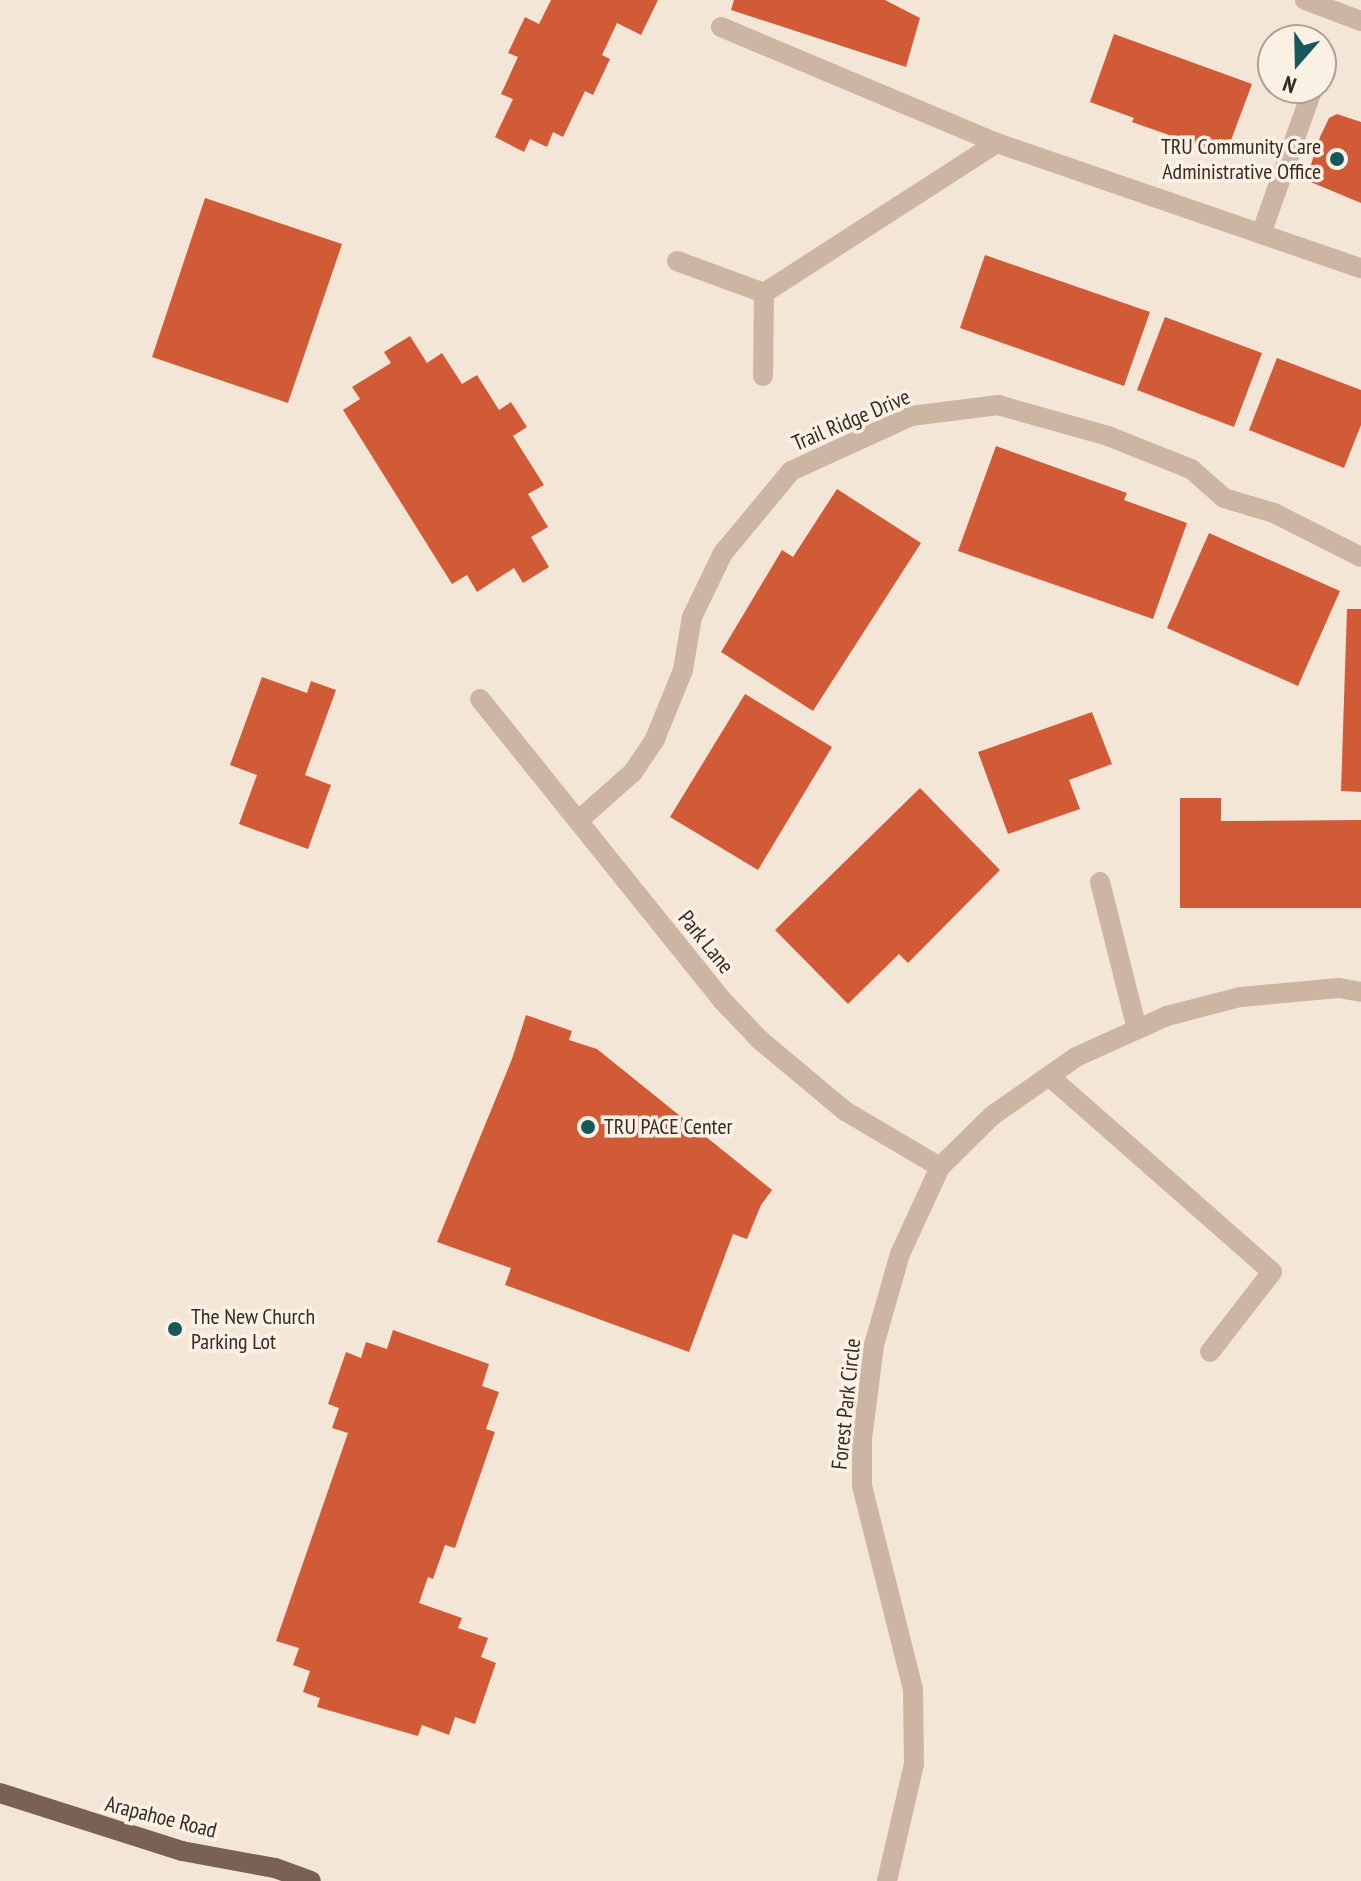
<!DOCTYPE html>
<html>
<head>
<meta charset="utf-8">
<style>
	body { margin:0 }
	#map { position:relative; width:1361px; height:1881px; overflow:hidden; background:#f3e6d7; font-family:"PT Sans Narrow",sans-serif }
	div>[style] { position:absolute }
	.building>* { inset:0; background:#d15b37 }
	.minor>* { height:20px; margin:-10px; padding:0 10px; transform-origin:10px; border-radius:10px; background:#ccb5a2 }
	.major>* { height:20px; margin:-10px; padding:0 10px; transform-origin:10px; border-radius:10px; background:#7a6155 }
	.dots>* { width:22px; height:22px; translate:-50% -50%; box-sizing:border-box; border:4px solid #fbf0e4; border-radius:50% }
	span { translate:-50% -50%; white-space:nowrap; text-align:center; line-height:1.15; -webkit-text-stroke:7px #fbf0e4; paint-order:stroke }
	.poi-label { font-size:22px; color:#362a25 }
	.right { translate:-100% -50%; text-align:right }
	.left { translate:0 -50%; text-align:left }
	.street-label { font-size:22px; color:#362a25 }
	.north { position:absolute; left:1257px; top:24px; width:80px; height:80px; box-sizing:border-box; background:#fbf0e4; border:2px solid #aca198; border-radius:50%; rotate:200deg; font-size:22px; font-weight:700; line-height:32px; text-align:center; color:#362a25 }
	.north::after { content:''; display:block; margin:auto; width:28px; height:36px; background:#17585b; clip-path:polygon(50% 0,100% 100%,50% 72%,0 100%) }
</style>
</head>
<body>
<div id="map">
	<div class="building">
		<i style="clip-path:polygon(551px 0,658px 0,641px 35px,617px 23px,602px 55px,610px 59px,593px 95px,585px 91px,563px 137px,553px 132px,547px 147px,530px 139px,524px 152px,495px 137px,513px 99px,501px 94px,518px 57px,508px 53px,525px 17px,539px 24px)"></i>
		<i style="clip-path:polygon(734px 0,885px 0,920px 18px,906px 67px,731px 10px)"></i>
		<i style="clip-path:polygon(1114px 34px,1252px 84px,1227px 151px,1218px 148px,1217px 152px,1132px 122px,1134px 118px,1090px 102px)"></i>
		<i style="clip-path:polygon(1337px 114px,1361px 122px,1361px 203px,1306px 180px,1320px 137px,1329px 118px)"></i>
		<i style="clip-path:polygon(205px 198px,342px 244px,288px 403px,152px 357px)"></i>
		<i style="clip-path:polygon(985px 255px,1150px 312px,1124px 386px,960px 328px)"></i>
		<i style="clip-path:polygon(1165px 317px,1262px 353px,1234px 427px,1137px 390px)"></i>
		<i style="clip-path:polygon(410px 336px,427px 363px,442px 353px,462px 384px,477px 375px,499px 410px,511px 402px,527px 427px,513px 436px,544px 485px,528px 494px,548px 527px,531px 537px,549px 567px,523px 583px,514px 568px,477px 592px,467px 575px,452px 584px,343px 410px,360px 399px,352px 387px,391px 363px,384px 352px)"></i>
		<i style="clip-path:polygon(1277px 358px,1361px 390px,1361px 425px,1344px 468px,1249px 430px)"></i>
		<i style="clip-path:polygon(996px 446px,1127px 493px,1124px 500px,1187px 523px,1153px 619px,958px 551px)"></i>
		<i style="clip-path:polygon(837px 489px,921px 543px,813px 711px,721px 652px,782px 550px,793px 557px)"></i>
		<i style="clip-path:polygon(1209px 533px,1340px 591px,1298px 686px,1167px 628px)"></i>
		<i style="clip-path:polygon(1347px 609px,1361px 609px,1361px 792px,1341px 791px)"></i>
		<i style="clip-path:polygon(262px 677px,307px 693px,311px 681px,336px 690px,305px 775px,331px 785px,308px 849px,239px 824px,257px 775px,230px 765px)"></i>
		<i style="clip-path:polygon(745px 694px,832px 747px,758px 870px,670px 817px)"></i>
		<i style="clip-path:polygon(1092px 712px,1112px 764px,1069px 780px,1080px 809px,1008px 834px,978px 752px)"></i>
		<i style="clip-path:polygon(920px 788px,1000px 870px,908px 963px,899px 954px,848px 1004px,775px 930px)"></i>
		<i style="clip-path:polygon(1180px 798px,1221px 798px,1221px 821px,1361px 820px,1361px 908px,1180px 908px)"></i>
		<i style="clip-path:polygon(526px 1015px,572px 1031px,569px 1040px,597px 1049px,772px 1190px,761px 1205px,747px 1239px,733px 1234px,689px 1352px,505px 1285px,511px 1268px,437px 1242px,512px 1059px)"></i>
		<i style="clip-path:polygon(393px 1330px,489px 1364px,482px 1386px,499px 1392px,486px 1429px,495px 1432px,455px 1548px,445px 1545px,433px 1579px,428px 1577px,419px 1603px,462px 1618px,458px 1628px,488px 1638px,481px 1657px,496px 1663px,475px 1724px,455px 1717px,449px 1735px,422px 1725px,418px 1736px,317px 1707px,320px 1698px,303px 1692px,310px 1671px,293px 1665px,299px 1648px,276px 1641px,348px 1433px,332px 1428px,339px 1408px,328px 1404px,346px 1352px,361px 1358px,366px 1342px,387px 1349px)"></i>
	</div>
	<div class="minor">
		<i style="left:1305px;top:0;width:60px;rotate:20.6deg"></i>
		<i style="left:721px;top:27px;width:299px;rotate:22.8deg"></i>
		<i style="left:997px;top:143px;width:385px;rotate:19deg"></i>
		<i style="left:1261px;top:234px;width:155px;rotate:-70.4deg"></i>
		<i style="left:677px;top:261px;width:93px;rotate:20.2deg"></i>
		<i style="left:764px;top:293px;width:277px;rotate:-32.8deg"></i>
		<i style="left:763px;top:376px;width:83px;rotate:-89.3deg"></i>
		<i style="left:480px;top:699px;width:386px;rotate:51.2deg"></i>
		<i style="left:722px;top:1000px;width:55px;rotate:46.5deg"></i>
		<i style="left:760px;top:1040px;width:111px;rotate:39.9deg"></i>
		<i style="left:845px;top:1111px;width:110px;rotate:30.5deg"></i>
		<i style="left:579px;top:820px;width:72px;rotate:-41.6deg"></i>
		<i style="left:633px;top:772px;width:40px;rotate:-56deg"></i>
		<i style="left:655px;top:739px;width:74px;rotate:-67.9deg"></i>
		<i style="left:683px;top:670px;width:54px;rotate:-80.4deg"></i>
		<i style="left:692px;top:617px;width:71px;rotate:-64.2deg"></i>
		<i style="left:723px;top:553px;width:107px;rotate:-50.3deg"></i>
		<i style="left:791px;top:471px;width:132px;rotate:-24.6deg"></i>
		<i style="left:911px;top:416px;width:88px;rotate:-7.2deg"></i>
		<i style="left:998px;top:405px;width:114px;rotate:15.7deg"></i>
		<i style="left:1108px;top:436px;width:89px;rotate:21.7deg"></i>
		<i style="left:1191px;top:469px;width:44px;rotate:41.3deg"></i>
		<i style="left:1224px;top:498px;width:52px;rotate:16.7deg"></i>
		<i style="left:1274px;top:513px;width:97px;rotate:26.8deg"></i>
		<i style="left:1100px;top:882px;width:152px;rotate:75.9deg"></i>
		<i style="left:1049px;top:1076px;width:297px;rotate:41.3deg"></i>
		<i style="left:1272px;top:1272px;width:101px;rotate:127.8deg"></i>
		<i style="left:887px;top:1881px;width:120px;rotate:-77deg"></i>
		<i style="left:914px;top:1764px;width:75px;rotate:-90.8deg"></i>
		<i style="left:913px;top:1689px;width:209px;rotate:-104.1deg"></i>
		<i style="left:862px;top:1486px;width:47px;rotate:-90deg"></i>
		<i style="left:862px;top:1439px;width:95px;rotate:-82.7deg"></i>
		<i style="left:874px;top:1345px;width:95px;rotate:-74.1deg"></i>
		<i style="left:900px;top:1254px;width:96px;rotate:-65.3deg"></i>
		<i style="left:940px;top:1167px;width:74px;rotate:-44.5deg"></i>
		<i style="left:993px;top:1115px;width:101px;rotate:-34.9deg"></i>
		<i style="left:1076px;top:1057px;width:100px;rotate:-24.3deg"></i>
		<i style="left:1167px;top:1016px;width:75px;rotate:-14.6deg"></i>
		<i style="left:1240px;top:997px;width:99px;rotate:-5.2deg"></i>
		<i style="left:1339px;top:988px;width:22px;rotate:10deg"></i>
	</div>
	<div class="major">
		<i style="left:0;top:1793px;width:191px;rotate:17.7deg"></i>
		<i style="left:182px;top:1851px;width:95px;rotate:10.4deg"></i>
		<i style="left:275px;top:1868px;width:38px;rotate:20deg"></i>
	</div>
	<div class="dots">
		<i style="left:1337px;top:159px;background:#17585b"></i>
		<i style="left:588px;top:1127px;background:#17585b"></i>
		<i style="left:175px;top:1329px;background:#17585b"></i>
	</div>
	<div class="poi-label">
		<span class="right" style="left:1321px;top:159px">TRU Community Care<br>Administrative Office</span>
		<span class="left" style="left:604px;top:1127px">TRU PACE Center</span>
		<span class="left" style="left:191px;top:1329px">The New Church<br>Parking Lot</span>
	</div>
	<div class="street-label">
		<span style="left:851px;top:420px;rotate:-23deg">Trail Ridge Drive</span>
		<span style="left:706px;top:942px;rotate:51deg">Park Lane</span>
		<span style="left:846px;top:1404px;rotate:-84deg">Forest Park Circle</span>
		<span style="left:161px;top:1817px;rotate:14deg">Arapahoe Road</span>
	</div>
	<div class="north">N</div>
</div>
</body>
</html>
